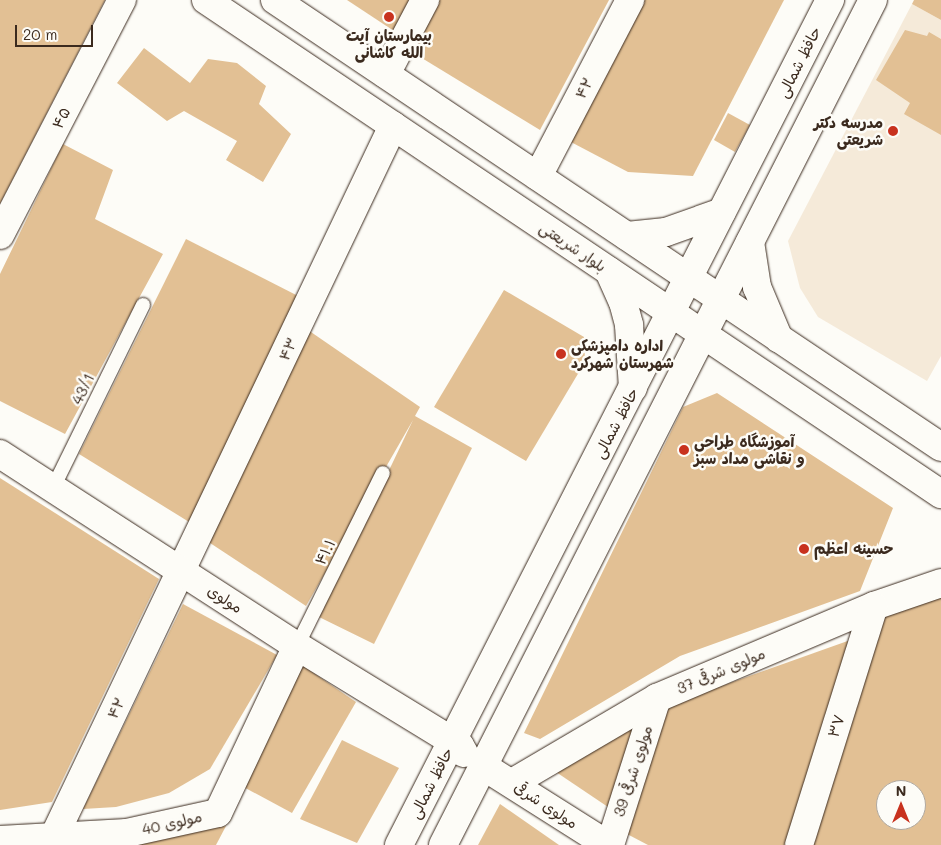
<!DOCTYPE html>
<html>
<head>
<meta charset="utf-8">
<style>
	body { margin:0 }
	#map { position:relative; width:941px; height:845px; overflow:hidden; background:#fdfcf7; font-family:Mali,"Playpen Sans Arabic",sans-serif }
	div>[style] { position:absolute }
	.built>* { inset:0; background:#f5ead9 }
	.building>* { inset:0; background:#e2c094 }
	.roads { filter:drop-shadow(0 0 1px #3b2a1e) drop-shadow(0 0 1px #3b2a1e) }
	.service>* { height:14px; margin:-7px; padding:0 7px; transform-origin:7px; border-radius:7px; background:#fdfcf7 }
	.minor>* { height:28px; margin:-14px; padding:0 14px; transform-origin:14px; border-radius:14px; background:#fdfcf7 }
	.secondary>* { height:28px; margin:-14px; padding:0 14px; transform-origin:14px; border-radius:14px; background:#fdfcf7 }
	.dots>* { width:14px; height:14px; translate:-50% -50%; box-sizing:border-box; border:2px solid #fdfcf7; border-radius:50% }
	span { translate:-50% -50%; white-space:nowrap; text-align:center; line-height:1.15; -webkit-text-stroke:5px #fdfcf7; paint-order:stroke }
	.poi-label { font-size:15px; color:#3b2a1e; font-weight:700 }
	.right { translate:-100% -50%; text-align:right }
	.left { translate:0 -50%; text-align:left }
	.street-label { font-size:15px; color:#3b2a1e }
	.north { position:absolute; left:876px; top:780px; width:50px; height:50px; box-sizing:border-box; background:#fdfcf7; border:1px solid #afa8a0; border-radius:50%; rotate:0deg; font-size:14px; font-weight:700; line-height:20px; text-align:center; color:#3b2a1e }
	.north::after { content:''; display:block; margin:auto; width:18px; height:22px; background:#c8321e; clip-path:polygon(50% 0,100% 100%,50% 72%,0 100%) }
	.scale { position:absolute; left:15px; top:25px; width:78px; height:22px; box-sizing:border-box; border:2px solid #3b2a1e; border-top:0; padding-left:6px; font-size:15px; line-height:18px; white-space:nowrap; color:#3b2a1e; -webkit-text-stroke:4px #fdfcf7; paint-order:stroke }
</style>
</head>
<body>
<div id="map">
	<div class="built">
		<i style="clip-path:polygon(912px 4px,941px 20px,941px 356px,927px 381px,818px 317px,800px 288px,788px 241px)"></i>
	</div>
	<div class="building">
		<i style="clip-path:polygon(0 0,105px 0,0 204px)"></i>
		<i style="clip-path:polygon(347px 0,414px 0,397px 33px)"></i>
		<i style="clip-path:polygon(433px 0,609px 0,540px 130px,407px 49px)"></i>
		<i style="clip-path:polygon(642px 0,784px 0,693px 176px,628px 172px,569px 141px)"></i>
		<i style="clip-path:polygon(914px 0,941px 0,941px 20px,912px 4px)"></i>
		<i style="clip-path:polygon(905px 30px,927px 36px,929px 32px,941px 39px,941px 135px,904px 114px,910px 103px,876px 80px)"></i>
		<i style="clip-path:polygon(144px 48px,190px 83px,208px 59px,237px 63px,266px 86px,259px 104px,291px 134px,263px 182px,226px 160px,237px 141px,184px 111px,167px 121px,117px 83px)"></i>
		<i style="clip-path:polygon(728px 113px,750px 125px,735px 152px,714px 140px)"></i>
		<i style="clip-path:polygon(63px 144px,113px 170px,95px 219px,163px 254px,65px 434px,0 401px,0 274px)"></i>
		<i style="clip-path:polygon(186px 239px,304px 299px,194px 525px,79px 454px)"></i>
		<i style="clip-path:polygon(504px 290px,584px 337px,585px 362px,526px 461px,434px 407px)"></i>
		<i style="clip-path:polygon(308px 330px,420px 407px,415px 416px,472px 448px,374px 644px,319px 617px,413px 420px,306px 606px,207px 541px)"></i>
		<i style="clip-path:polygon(717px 393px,893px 508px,860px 591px,680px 656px,540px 739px,524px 733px,683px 407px)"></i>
		<i style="clip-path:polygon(0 478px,159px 579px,52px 802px,0 810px)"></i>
		<i style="clip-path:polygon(evenodd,941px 597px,941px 845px,812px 845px,884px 613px,941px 597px,886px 790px,916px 790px,916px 820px,886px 820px,886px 790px)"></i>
		<i style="clip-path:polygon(183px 604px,277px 655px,210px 769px,169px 793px,116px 807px,83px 809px)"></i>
		<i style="clip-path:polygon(856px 638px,789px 845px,648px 845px,627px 834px,668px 705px)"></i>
		<i style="clip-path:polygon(299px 663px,356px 702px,292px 813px,238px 784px)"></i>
		<i style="clip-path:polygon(635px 726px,608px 807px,556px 772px)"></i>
		<i style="clip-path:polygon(342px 740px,399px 768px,357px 843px,300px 819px)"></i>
		<i style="clip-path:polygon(500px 804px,559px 845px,478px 845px)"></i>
		<i style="clip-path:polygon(226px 826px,216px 845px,112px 845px,112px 844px)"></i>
	</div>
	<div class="roads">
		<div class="service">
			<i style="left:53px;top:488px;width:204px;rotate:-63.8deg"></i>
			<i style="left:297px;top:646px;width:193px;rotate:-63.6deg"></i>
		</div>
		<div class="minor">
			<i style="left:386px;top:74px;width:84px;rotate:-62.2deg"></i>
			<i style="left:538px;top:176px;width:199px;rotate:-62.4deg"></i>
			<i style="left:0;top:235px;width:265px;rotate:-62.6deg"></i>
			<i style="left:512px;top:783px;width:168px;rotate:-30.4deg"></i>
			<i style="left:657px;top:698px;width:236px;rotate:-23deg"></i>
			<i style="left:874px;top:606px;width:71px;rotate:-18.9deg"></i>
			<i style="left:0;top:840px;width:127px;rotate:-3.2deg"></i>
			<i style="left:127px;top:833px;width:93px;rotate:-12.4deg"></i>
			<i style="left:218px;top:813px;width:185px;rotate:-64.7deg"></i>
			<i style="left:50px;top:845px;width:797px;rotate:-64.5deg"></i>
			<i style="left:610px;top:845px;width:154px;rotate:-72.3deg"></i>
			<i style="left:799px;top:845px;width:250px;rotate:-72.6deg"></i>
		</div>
		<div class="secondary">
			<i style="left:206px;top:0;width:886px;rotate:33.91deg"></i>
			<i style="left:275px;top:0;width:802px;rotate:33.87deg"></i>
			<i style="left:627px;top:236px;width:39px;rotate:-6deg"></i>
			<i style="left:666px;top:232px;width:59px;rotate:-19.7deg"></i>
			<i style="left:750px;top:242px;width:46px;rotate:81.2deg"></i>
			<i style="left:757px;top:287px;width:56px;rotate:67.1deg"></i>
			<i style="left:609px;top:271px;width:34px;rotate:66deg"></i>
			<i style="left:623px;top:302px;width:24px;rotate:75deg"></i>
			<i style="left:629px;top:325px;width:63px;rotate:86.4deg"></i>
			<i style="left:0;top:454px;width:354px;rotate:32.9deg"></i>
			<i style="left:297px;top:646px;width:191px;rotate:31.5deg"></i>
			<i style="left:460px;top:746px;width:8px;rotate:60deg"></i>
			<i style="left:483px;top:766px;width:148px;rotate:32.3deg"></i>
			<i style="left:399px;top:845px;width:949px;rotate:-62.98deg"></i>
			<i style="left:443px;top:845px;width:948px;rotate:-63.03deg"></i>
		</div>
	</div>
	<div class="dots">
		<i style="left:389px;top:17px;background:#c8321e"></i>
		<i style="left:893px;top:131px;background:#c8321e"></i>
		<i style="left:561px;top:354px;background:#c8321e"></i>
		<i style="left:684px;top:450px;background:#c8321e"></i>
		<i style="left:804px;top:549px;background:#c8321e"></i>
	</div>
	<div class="poi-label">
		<span style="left:389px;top:44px">بیمارستان آیت<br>الله کاشانی</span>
		<span class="right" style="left:883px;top:131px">مدرسه دکتر<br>شریعتی</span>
		<span class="left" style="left:571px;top:354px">اداره دامپزشکی<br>شهرستان شهرکرد</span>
		<span class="left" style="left:694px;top:450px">آموزشگاه طراحی<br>و نقاشی مداد سبز</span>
		<span class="left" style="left:814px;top:549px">حسینه اعظم</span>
	</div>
	<div class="street-label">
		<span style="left:799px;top:62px;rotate:-63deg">حافظ شمالی</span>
		<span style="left:584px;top:88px;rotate:-63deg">۴۲</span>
		<span style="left:61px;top:118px;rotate:-63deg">۴۵</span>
		<span style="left:573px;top:247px;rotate:34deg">بلوار شریعتی</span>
		<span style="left:288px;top:349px;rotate:-65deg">۴۳</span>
		<span style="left:83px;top:389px;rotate:-64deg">43/1</span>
		<span style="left:616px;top:423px;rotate:-62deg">حافظ شمالی</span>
		<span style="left:325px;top:552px;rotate:-63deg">۴۱.۱</span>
		<span style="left:225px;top:599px;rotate:33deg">مولوی</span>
		<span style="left:721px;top:671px;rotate:-23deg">مولوی شرقی 37</span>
		<span style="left:116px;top:708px;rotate:-64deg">۴۲</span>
		<span style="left:836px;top:726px;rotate:-73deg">۳۷</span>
		<span style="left:633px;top:771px;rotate:-72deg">مولوی شرقی 39</span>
		<span style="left:431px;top:783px;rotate:-63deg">حافظ شمالی</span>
		<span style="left:546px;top:805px;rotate:33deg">مولوی شرقی</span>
		<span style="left:172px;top:823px;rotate:-13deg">مولوی 40</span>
	</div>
	<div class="north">N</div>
	<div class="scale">20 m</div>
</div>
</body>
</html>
